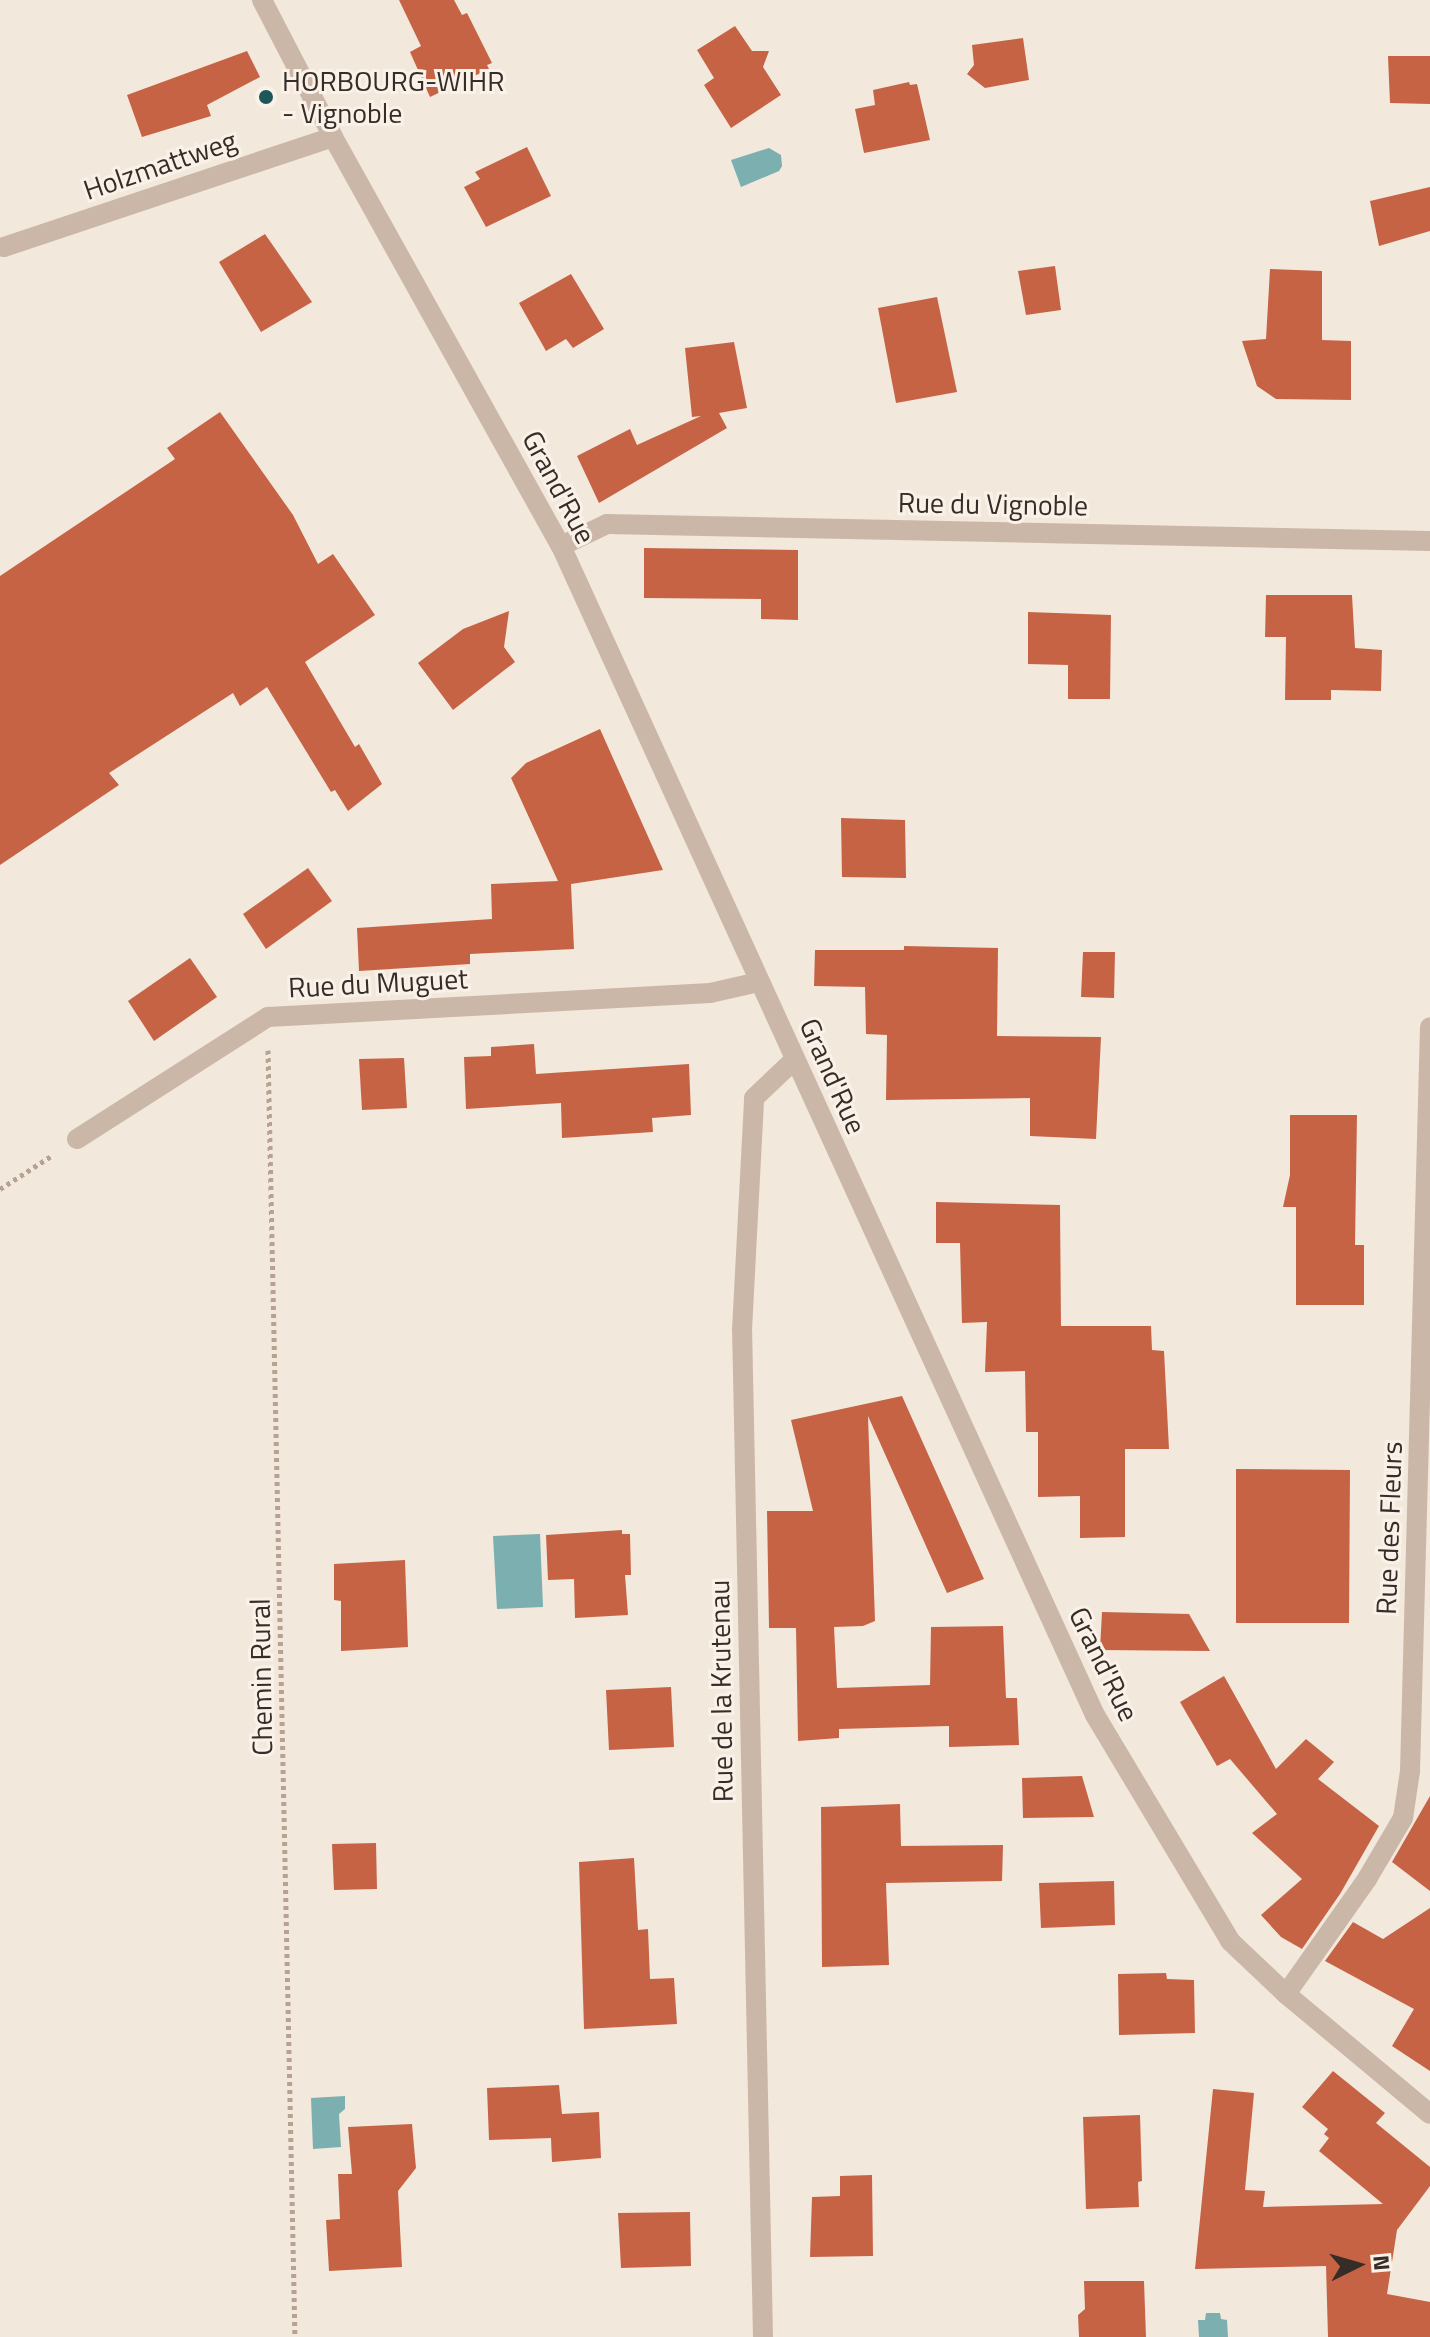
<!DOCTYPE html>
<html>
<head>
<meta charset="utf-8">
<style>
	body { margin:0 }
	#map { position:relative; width:1430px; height:2337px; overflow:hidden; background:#f2e8dc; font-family:"Titillium Web",sans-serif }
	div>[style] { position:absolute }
	.water>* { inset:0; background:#7bafb0 }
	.building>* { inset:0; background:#c76345 }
	.path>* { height:5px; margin-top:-2.5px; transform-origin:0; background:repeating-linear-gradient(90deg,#b7a192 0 4px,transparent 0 8px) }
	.minor>* { height:20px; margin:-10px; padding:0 10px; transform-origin:10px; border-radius:10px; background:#cbb7a8 }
	.dots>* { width:22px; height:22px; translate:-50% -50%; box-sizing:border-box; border:4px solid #faf2e9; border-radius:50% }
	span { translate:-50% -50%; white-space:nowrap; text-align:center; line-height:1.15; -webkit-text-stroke:6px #faf2e9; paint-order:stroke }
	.poi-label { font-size:28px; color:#372d28 }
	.left { translate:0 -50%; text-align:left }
	.street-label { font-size:28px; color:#372d28 }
	.north { position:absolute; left:1318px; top:2225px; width:80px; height:80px; -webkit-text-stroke:6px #faf2e9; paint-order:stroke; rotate:85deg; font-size:22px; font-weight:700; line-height:32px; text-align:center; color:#372d28 }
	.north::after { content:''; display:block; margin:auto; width:28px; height:36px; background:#372d28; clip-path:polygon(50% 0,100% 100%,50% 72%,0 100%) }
</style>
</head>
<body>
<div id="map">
	<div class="water">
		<i style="clip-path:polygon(769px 148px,781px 155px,782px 166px,779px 171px,741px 187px,731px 160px)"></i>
		<i style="clip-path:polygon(540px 1534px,543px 1607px,497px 1609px,493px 1536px)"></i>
		<i style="clip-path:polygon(345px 2096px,345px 2109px,339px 2114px,341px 2147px,313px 2149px,311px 2098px)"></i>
		<i style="clip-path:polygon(1206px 2313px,1220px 2313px,1221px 2319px,1227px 2320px,1228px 2337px,1199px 2337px,1198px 2320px,1205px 2320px)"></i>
	</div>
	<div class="building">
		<i style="clip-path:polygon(399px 0,454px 0,462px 15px,467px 13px,492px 63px,487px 65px,489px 69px,430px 97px,410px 52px,421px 46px)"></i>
		<i style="clip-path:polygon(735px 26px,752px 51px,769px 51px,763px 67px,781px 95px,731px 128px,704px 85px,714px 78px,697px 50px)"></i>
		<i style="clip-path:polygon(1023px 38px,1029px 80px,985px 88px,967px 74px,974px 65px,972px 45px)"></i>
		<i style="clip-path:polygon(247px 51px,260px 77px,207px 105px,211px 116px,142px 137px,127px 95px)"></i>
		<i style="clip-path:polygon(1388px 56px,1430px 56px,1430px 104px,1390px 103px)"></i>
		<i style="clip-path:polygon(909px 82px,910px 85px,917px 84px,930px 140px,864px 153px,855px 109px,875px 105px,873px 90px)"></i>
		<i style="clip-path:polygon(527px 147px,551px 196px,486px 227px,464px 187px,480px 179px,475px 172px)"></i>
		<i style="clip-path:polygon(1430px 187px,1430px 231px,1379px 246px,1370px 201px)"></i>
		<i style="clip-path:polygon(265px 234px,312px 302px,261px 332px,219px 262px)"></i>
		<i style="clip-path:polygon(1055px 266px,1061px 310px,1026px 315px,1018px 271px)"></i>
		<i style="clip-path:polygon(1270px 269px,1322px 271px,1322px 340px,1351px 341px,1351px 400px,1276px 399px,1257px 386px,1242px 341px,1266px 339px)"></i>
		<i style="clip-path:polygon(571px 274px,604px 329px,573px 348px,566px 339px,546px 351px,519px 303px)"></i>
		<i style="clip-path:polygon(937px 297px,957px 392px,896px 403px,878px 308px)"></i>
		<i style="clip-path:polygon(734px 342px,747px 408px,719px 413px,727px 428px,599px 503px,577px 456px,630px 429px,637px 445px,701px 416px,692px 417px,685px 348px)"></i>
		<i style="clip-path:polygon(220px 412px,293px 515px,318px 564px,333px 554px,375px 615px,305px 662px,355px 747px,359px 744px,382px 784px,348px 811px,335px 790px,331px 792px,267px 687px,240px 706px,233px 693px,109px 773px,119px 785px,0 865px,0 576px,175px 459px,167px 448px)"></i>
		<i style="clip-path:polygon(644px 548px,798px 550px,798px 620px,761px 619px,761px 599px,644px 598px)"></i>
		<i style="clip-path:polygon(1266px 595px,1352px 595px,1355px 648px,1382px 650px,1381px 691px,1331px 690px,1331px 700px,1285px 700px,1286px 637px,1265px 637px)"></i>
		<i style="clip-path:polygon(509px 611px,504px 647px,515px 662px,453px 710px,418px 663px,463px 629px)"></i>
		<i style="clip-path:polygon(1028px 612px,1111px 615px,1110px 699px,1068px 699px,1068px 665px,1028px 664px)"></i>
		<i style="clip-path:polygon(600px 729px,663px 870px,571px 884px,574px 949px,470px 954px,470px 964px,359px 971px,357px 928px,492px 919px,491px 884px,558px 881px,511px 778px,526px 763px)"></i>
		<i style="clip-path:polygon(841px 818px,905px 820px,906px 878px,842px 877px)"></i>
		<i style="clip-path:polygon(308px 868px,332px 901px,266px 949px,243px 914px)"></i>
		<i style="clip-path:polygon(904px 946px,998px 948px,997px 1036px,1101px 1037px,1096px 1139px,1030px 1136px,1030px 1098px,886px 1100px,887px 1035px,866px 1034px,865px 987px,814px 986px,815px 950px,904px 950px)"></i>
		<i style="clip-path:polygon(1083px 952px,1115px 952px,1114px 998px,1081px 997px)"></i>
		<i style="clip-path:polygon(190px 958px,217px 997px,154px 1041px,128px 1001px)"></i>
		<i style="clip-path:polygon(534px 1044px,536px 1074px,689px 1064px,691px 1115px,652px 1118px,653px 1132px,562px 1138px,561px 1103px,466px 1109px,464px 1057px,491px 1056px,491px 1047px)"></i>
		<i style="clip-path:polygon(404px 1058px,407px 1108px,362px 1110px,359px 1059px)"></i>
		<i style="clip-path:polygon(1290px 1115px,1357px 1115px,1355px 1245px,1364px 1245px,1364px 1305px,1296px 1305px,1296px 1207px,1283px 1207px,1290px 1175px)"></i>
		<i style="clip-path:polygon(936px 1202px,1060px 1205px,1061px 1326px,1151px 1326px,1152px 1350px,1164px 1351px,1169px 1449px,1125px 1449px,1125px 1537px,1080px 1538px,1080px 1496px,1038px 1497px,1038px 1432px,1026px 1432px,1025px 1371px,985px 1372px,987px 1322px,962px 1323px,960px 1243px,936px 1243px)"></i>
		<i style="clip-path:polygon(902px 1396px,984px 1579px,947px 1593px,868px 1416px,875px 1621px,863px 1626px,834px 1627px,837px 1688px,930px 1685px,931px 1627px,1003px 1626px,1006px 1698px,1017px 1698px,1019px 1745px,949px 1747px,949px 1726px,839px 1729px,839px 1738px,798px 1741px,796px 1628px,769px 1628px,767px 1511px,813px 1511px,791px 1420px)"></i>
		<i style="clip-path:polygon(1236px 1469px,1350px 1470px,1349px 1623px,1236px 1623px)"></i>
		<i style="clip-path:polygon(622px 1530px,622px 1534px,630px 1534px,631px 1575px,625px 1575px,628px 1615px,575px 1618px,574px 1579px,548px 1580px,546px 1535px)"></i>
		<i style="clip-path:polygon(405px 1560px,408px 1647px,341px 1651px,341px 1601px,334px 1600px,334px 1564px)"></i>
		<i style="clip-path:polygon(1102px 1612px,1189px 1614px,1210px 1651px,1100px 1650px)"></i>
		<i style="clip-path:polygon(1224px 1676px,1276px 1769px,1306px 1739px,1334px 1762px,1318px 1779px,1379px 1826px,1340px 1894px,1302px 1949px,1281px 1937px,1261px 1915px,1302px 1879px,1252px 1833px,1277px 1814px,1230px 1759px,1217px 1766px,1180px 1702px)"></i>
		<i style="clip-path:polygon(671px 1687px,674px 1747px,609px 1750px,606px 1690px)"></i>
		<i style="clip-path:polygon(1082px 1776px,1094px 1817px,1023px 1818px,1022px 1778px)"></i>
		<i style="clip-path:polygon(1430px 1796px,1430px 1891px,1392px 1862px)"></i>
		<i style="clip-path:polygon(900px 1804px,901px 1846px,1003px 1845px,1002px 1881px,886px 1883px,889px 1965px,822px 1967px,821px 1807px)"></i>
		<i style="clip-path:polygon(376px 1843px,377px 1889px,334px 1890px,332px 1844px)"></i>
		<i style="clip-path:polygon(634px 1858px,638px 1930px,648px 1929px,650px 1979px,674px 1978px,677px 2024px,584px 2029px,579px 1862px)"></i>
		<i style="clip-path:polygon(1114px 1881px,1115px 1925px,1041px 1928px,1039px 1883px)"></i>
		<i style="clip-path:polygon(1430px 1908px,1430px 2071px,1392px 2046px,1414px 2009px,1325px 1961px,1353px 1922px,1383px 1939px)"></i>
		<i style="clip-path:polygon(1166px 1973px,1167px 1979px,1194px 1980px,1195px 2033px,1119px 2035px,1118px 1974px)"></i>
		<i style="clip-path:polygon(1333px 2071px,1385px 2113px,1376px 2123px,1430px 2167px,1430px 2186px,1397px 2230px,1387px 2294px,1430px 2302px,1430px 2337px,1328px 2337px,1326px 2266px,1195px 2269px,1213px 2089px,1254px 2093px,1245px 2190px,1265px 2191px,1263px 2207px,1383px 2204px,1319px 2151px,1329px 2138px,1324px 2134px,1328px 2129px,1302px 2107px)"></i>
		<i style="clip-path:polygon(559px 2085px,562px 2114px,599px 2112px,601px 2158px,552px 2162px,551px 2138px,489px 2140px,487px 2088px)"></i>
		<i style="clip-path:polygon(1140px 2115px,1142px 2181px,1138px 2182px,1139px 2207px,1086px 2209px,1083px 2117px)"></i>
		<i style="clip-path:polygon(412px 2124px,416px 2168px,398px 2191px,402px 2267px,329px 2271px,326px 2220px,340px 2219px,338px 2174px,352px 2174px,348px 2127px)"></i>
		<i style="clip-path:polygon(872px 2175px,873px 2256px,810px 2257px,812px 2197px,840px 2196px,840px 2176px)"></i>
		<i style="clip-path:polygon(690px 2212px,691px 2266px,621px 2268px,618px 2213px)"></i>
		<i style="clip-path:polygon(1084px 2281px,1144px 2281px,1146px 2337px,1079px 2337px,1078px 2315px,1085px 2309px)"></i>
	</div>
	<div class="path">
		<i style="left:268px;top:1050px;width:1287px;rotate:88.8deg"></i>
		<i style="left:0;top:1189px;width:63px;rotate:-32.7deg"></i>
	</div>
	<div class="minor">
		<i style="left:262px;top:0;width:154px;rotate:62.6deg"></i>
		<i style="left:333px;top:137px;width:468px;rotate:60.9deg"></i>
		<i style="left:561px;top:546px;width:1285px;rotate:65.45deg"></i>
		<i style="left:1095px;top:1715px;width:263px;rotate:59.1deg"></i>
		<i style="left:1230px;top:1941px;width:77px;rotate:43.4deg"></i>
		<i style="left:1286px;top:1994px;width:187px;rotate:39.8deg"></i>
		<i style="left:4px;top:247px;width:347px;rotate:-18.5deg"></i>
		<i style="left:561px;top:546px;width:51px;rotate:-25.6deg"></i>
		<i style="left:607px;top:524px;width:823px;rotate:1.18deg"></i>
		<i style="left:77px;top:1139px;width:227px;rotate:-32.6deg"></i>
		<i style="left:268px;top:1017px;width:443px;rotate:-3.1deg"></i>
		<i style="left:710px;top:993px;width:50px;rotate:-12.7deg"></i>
		<i style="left:1286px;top:1994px;width:141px;rotate:-54.8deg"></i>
		<i style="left:1367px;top:1879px;width:71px;rotate:-59.5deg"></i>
		<i style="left:1403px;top:1818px;width:48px;rotate:-81.5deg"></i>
		<i style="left:1410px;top:1771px;width:744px;rotate:-88.46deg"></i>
		<i style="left:763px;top:2337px;width:1007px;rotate:-91.19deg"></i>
		<i style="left:742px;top:1330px;width:232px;rotate:-87deg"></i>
		<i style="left:754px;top:1098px;width:55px;rotate:-43.5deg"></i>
	</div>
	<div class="dots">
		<i style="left:266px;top:97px;background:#1d575a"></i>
	</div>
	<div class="poi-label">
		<span class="left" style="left:282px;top:97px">HORBOURG-WIHR<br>- Vignoble</span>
	</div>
	<div class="street-label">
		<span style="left:160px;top:165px;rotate:-19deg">Holzmattweg</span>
		<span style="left:559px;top:487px;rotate:62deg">Grand'Rue</span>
		<span style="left:993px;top:504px;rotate:1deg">Rue du Vignoble</span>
		<span style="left:378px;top:983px;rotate:-3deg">Rue du Muguet</span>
		<span style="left:833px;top:1076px;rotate:66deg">Grand'Rue</span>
		<span style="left:1389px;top:1528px;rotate:-88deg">Rue des Fleurs</span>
		<span style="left:1104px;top:1664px;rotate:64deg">Grand'Rue</span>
		<span style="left:261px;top:1677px;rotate:-91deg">Chemin Rural</span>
		<span style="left:721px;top:1691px;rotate:-91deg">Rue de la Krutenau</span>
	</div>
	<div class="north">N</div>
</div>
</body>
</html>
